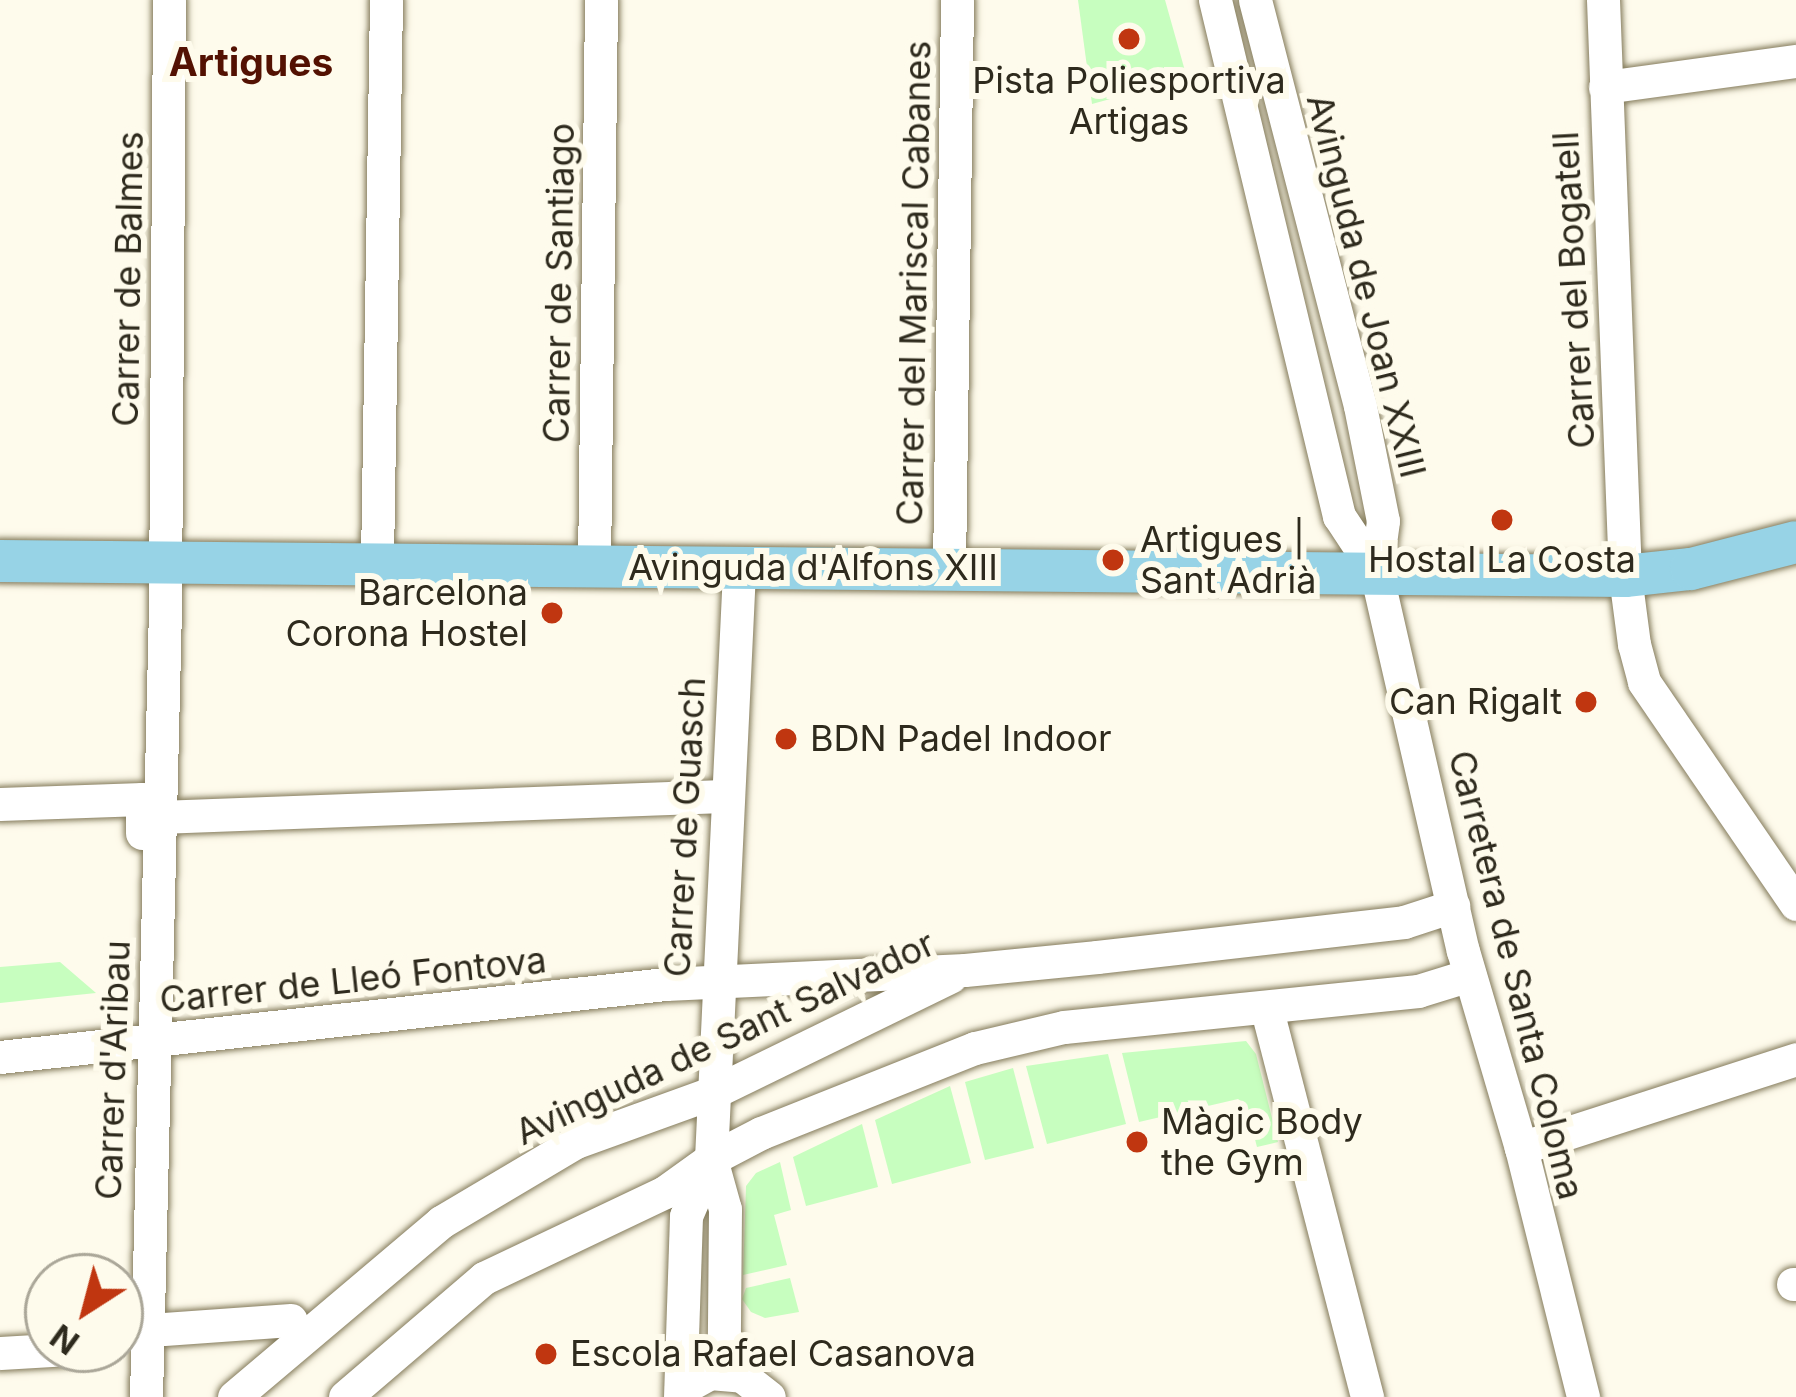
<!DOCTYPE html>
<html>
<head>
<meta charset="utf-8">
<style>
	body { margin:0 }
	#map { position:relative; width:1796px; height:1397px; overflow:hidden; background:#fefbec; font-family:Inter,sans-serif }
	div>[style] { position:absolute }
	.green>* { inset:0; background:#c7febf }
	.roads { filter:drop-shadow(0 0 3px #847b5b) drop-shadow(0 0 3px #847b5b) }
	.minor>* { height:33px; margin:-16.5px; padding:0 16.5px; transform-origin:16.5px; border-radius:16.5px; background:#fff }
	.major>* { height:42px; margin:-21px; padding:0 21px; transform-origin:21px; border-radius:21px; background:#97d3e6 }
	.dots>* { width:33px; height:33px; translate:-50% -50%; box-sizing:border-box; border:6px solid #fefbec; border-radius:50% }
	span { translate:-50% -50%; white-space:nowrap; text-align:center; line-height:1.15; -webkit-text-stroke:12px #fefbec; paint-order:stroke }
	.poi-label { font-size:36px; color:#2e2a1d }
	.left { translate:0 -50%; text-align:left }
	.right { translate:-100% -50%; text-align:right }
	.street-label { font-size:36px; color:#2e2a1d }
	.neighbourhood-label { font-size:39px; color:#531102; font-weight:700 }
	.north { position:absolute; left:24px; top:1253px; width:120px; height:120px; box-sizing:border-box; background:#fefbec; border:3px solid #aba799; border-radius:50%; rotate:216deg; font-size:33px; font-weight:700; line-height:48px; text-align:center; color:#2e2a1d }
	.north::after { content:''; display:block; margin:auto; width:42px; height:54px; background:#c03610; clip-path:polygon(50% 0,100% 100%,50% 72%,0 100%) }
</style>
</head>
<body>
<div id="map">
	<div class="green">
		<i style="clip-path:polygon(1078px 0,1165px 0,1187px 78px,1092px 104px)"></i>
		<i style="clip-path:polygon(60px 962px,96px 993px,0 1003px,0 967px)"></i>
		<i style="clip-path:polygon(1246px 1041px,1256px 1054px,1278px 1142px,1257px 1147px,1246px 1105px,1238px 1099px,1139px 1122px,1122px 1053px)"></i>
		<i style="clip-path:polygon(1108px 1054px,1126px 1124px,1047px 1144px,1026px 1066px)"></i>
		<i style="clip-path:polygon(1013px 1068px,1034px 1148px,985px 1160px,965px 1082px)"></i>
		<i style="clip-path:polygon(950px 1086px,971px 1163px,892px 1184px,875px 1120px)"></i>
		<i style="clip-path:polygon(862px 1124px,878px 1187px,806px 1206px,793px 1157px)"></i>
		<i style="clip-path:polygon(780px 1162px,791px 1210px,774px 1215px,787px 1265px,743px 1275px,746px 1186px,756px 1173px)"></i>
		<i style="clip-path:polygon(790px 1278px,799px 1312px,765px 1318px,751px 1312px,742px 1299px,746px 1288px)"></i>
	</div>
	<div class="roads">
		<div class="minor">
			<i style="left:1215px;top:0;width:531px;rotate:76.49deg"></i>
			<i style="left:1339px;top:516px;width:67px;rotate:56.5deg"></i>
			<i style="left:1376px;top:572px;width:389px;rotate:77.1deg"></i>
			<i style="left:1463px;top:951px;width:205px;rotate:73.6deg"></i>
			<i style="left:1521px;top:1148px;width:257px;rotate:76deg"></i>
			<i style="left:1255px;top:0;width:419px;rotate:75.5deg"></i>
			<i style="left:1360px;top:406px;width:117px;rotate:78.7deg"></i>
			<i style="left:1383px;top:521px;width:51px;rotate:97.8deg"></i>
			<i style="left:1603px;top:0;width:576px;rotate:87.81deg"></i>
			<i style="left:1625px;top:576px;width:69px;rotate:82.5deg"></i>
			<i style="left:1634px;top:644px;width:39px;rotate:75deg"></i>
			<i style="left:1644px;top:682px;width:269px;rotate:55.6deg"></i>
			<i style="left:1605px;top:87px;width:193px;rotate:-7.8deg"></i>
			<i style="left:377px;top:561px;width:561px;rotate:-89.08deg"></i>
			<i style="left:594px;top:567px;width:567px;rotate:-89.29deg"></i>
			<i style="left:949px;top:568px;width:568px;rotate:-89.19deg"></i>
			<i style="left:739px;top:571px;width:589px;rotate:92.73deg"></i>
			<i style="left:711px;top:1159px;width:52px;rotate:74.4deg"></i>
			<i style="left:725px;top:1209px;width:126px;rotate:90.5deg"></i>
			<i style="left:724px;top:1335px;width:45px;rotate:66.3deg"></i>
			<i style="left:0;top:804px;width:142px;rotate:-2deg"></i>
			<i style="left:142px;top:799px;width:34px;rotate:90deg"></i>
			<i style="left:159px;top:817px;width:565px;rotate:-2.13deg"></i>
			<i style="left:1267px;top:1010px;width:400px;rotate:75.5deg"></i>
			<i style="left:0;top:1057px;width:670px;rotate:-6.26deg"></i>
			<i style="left:666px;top:984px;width:299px;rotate:-2.7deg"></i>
			<i style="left:965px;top:970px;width:133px;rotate:-5.6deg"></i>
			<i style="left:1097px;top:957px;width:309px;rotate:-6.5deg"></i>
			<i style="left:1404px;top:922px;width:52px;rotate:-18.1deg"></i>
			<i style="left:1521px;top:1148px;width:289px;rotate:-17.9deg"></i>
			<i style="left:1793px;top:1284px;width:3px"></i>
			<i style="left:164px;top:1329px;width:127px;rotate:-4.1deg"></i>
			<i style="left:0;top:1353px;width:69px;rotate:-3.3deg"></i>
			<i style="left:681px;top:1389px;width:33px;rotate:-29deg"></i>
			<i style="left:710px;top:1373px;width:32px;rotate:5deg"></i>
			<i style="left:742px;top:1376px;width:34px;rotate:38deg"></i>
			<i style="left:146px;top:1397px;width:791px;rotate:-88.62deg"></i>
			<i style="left:165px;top:606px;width:606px;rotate:-89.62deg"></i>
			<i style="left:234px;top:1397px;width:271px;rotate:-40.2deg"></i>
			<i style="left:441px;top:1222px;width:157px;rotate:-30.7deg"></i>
			<i style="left:576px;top:1142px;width:147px;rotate:-19.9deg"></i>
			<i style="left:714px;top:1092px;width:263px;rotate:-26deg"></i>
			<i style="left:345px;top:1397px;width:183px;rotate:-40.6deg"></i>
			<i style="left:484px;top:1278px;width:200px;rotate:-25.4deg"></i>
			<i style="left:665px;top:1192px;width:57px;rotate:-35.7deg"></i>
			<i style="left:711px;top:1159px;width:56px;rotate:-27.5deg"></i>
			<i style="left:761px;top:1133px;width:230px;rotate:-21.7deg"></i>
			<i style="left:975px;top:1048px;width:91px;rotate:-13.3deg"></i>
			<i style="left:1064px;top:1027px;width:356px;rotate:-5.8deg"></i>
			<i style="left:1418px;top:991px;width:54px;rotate:-17.1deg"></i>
			<i style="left:680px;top:1397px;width:181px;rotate:-88.1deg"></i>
			<i style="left:686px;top:1216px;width:61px;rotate:-66.8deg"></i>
		</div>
		<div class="major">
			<i style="left:0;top:561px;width:1625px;rotate:0.53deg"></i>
			<i style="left:1625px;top:576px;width:66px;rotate:-6.1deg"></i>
			<i style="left:1691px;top:569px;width:108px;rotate:-14.4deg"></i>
		</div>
	</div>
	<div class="dots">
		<i style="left:1129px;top:39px;background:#c03610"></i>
		<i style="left:1502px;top:520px;background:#c03610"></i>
		<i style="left:1113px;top:560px;background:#c03610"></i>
		<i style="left:552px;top:613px;background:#c03610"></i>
		<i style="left:1586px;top:702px;background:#c03610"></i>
		<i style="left:786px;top:739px;background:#c03610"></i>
		<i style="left:1137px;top:1142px;background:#c03610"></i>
		<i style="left:546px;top:1354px;background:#c03610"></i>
	</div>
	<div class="poi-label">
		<span style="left:1129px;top:101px">Pista Poliesportiva<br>Artigas</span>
		<span class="left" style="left:1140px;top:560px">Artigues |<br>Sant Adrià</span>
		<span style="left:1502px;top:560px">Hostal La Costa</span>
		<span class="right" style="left:528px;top:613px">Barcelona<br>Corona Hostel</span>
		<span class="right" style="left:1562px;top:702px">Can Rigalt</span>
		<span class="left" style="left:810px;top:739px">BDN Padel Indoor</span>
		<span class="left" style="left:1161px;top:1142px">Màgic Body<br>the Gym</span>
		<span class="left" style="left:570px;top:1354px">Escola Rafael Casanova</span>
	</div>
	<div class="street-label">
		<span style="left:128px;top:279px;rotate:-89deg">Carrer de Balmes</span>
		<span style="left:559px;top:283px;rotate:-89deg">Carrer de Santiago</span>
		<span style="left:914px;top:283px;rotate:-89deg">Carrer del Mariscal Cabanes</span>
		<span style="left:1366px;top:286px;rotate:76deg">Avinguda de Joan XXIII</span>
		<span style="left:1574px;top:290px;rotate:-93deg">Carrer del Bogatell</span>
		<span style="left:813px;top:568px">Avinguda d'Alfons XIII</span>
		<span style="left:685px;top:827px;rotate:-87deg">Carrer de Guasch</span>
		<span style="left:1516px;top:975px;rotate:76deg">Carretera de Santa Coloma</span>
		<span style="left:353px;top:980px;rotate:-6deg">Carrer de Lleó Fontova</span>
		<span style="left:725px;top:1038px;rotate:-25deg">Avinguda de Sant Salvador</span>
		<span style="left:113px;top:1070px;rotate:-88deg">Carrer d'Aribau</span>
	</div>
	<div class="neighbourhood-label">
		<span style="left:251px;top:62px">Artigues</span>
	</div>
	<div class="north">N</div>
</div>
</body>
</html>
